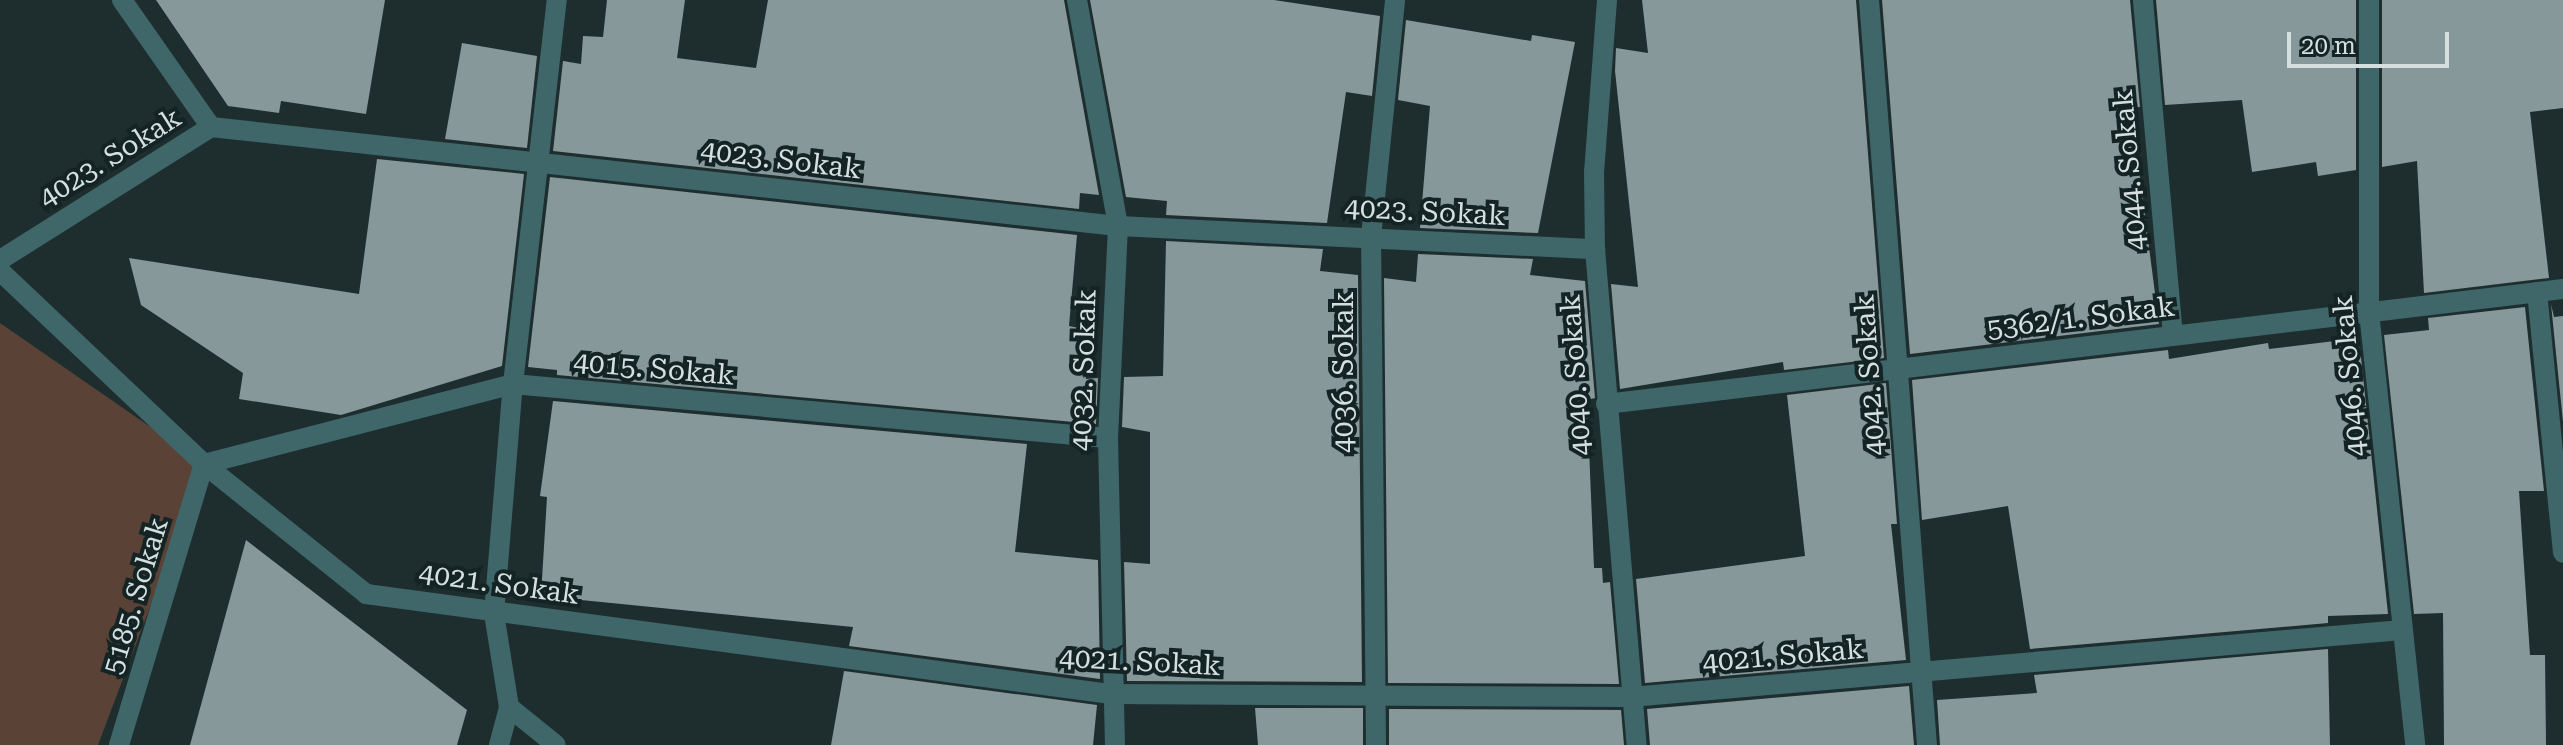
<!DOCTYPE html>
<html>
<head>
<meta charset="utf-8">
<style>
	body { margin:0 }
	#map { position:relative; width:2563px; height:745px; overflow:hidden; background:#1e2e2f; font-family:"Roboto Serif",serif }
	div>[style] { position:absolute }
	.green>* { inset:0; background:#5a4236 }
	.building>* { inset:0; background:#869899 }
	.street>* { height:20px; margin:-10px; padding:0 10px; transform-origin:10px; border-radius:10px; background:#3f676a }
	span { translate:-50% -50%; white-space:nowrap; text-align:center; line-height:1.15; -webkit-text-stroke:8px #142425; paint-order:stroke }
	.street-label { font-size:28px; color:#d5dfdf }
	.scale { position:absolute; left:2287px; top:32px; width:162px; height:36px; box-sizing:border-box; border:4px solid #d5dfdf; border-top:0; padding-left:10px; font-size:24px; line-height:28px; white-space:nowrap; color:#d5dfdf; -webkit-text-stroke:6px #142425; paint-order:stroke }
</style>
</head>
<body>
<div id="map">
	<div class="green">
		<i style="clip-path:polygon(0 323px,204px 464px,98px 745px,0 745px)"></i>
	</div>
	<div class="building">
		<i style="clip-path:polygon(156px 0,385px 0,366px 114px,281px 101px,279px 113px,228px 106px)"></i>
		<i style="clip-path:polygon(607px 0,685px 0,677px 58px,756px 68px,768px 0,1064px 0,1099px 195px,1080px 193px,1079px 209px,553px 151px,563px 61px,581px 64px,583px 36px,603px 37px)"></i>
		<i style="clip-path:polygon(1090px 0,1274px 0,1380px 16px,1372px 96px,1346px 92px,1327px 223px,1166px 215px,1167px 201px,1126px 197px)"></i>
		<i style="clip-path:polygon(1642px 0,1856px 0,1884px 358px,1784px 370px,1783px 362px,1620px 389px,1611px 284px,1638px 287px,1615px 71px,1616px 48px,1648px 53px)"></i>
		<i style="clip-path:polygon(1882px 0,2130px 0,2140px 107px,2133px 107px,2136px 147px,2159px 324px,1910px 354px)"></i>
		<i style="clip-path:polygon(2156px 0,2356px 0,2356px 170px,2318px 176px,2316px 162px,2252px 172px,2242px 100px,2165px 105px)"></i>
		<i style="clip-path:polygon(2382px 0,2563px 0,2563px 108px,2530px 112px,2549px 278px,2424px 293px,2417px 161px,2382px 167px)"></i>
		<i style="clip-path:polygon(1406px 20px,1531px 41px,1532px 35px,1575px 42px,1538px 233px,1420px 228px,1430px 106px,1398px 100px)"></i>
		<i style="clip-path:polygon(462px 43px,537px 56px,527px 148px,445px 139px)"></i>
		<i style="clip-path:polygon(377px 159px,524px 174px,502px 366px,341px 415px,239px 399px,243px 373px,141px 305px,129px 258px,359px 294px)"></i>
		<i style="clip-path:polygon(550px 177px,1077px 235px,1069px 326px,1079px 328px,1086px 379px,1098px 378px,1096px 424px,557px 375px,557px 370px,528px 367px)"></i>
		<i style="clip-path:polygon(1166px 241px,1323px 249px,1320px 271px,1358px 275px,1362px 682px,1127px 681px,1124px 562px,1150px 564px,1150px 432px,1122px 427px,1124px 377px,1163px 376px)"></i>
		<i style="clip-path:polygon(1418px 254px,1533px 259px,1530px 275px,1585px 281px,1595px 398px,1587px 400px,1594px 568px,1602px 568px,1603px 583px,1610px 582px,1619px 684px,1388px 683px,1384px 278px,1416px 282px)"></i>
		<i style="clip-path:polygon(2551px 304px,2554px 317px,2563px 316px,2563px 422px)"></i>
		<i style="clip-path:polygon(2525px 307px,2544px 491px,2519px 491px,2530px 655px,2545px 655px,2546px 745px,2444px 745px,2443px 613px,2414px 614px,2384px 335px,2429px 330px,2428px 318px)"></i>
		<i style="clip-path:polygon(2359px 338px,2388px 614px,2328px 616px,2328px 623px,2030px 649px,2008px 506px,1922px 520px,1912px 380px,2168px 350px,2169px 359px,2268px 343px,2269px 349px)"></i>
		<i style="clip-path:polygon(1886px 383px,1897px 524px,1891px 524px,1906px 660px,1645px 683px,1636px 579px,1805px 556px,1787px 395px)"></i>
		<i style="clip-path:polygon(553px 401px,1027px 444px,1015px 552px,1098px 560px,1100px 679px,849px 646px,853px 627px,541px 596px,547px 497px,540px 496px)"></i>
		<i style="clip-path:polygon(246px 540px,467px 710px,457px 745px,190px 745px)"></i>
		<i style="clip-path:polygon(2328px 649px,2330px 745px,1940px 745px,1937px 700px,2037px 693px,2034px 675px)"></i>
		<i style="clip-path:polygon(844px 671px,1097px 705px,1093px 745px,831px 745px)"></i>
		<i style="clip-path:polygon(1909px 686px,1914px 745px,1650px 745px,1647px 709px)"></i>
		<i style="clip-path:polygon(1255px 708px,1363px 708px,1363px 745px,1258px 745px)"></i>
		<i style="clip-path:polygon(1389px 709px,1621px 710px,1624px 745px,1389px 745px)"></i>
	</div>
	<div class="street">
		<i style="left:122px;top:0;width:155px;rotate:55deg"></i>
		<i style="left:1077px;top:0;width:230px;rotate:79.7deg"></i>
		<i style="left:1118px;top:226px;width:212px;rotate:92.7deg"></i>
		<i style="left:1108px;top:438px;width:307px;rotate:88.7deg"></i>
		<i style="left:1607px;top:0;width:171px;rotate:94.3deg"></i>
		<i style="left:1594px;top:171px;width:78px;rotate:89.3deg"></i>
		<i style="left:1595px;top:249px;width:498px;rotate:85.2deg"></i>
		<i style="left:1869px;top:0;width:747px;rotate:85.55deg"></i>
		<i style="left:2143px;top:0;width:336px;rotate:84.9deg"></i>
		<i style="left:2369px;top:0;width:312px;rotate:90deg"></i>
		<i style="left:2369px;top:312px;width:435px;rotate:83.9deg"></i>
		<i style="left:0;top:260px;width:249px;rotate:-32.2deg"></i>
		<i style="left:211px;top:127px;width:912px;rotate:6.23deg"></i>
		<i style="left:1118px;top:226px;width:478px;rotate:2.8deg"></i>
		<i style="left:0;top:271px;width:281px;rotate:43.4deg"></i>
		<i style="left:204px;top:464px;width:208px;rotate:38.7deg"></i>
		<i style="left:366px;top:594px;width:752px;rotate:7.65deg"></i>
		<i style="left:1111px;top:694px;width:520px;rotate:0.33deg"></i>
		<i style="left:1631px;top:697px;width:774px;rotate:-4.97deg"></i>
		<i style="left:2537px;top:292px;width:262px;rotate:84.3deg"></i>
		<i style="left:1606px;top:404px;width:964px;rotate:-6.85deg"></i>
		<i style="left:509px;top:707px;width:60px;rotate:39deg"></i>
		<i style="left:119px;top:745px;width:294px;rotate:-73.2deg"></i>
		<i style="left:204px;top:464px;width:319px;rotate:-14.5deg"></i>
		<i style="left:513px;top:384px;width:597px;rotate:5.19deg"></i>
		<i style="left:499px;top:745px;width:39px;rotate:-75deg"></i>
		<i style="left:509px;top:707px;width:95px;rotate:-99.1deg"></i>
		<i style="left:494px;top:613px;width:230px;rotate:-85.3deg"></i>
		<i style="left:513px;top:384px;width:387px;rotate:-83.5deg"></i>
		<i style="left:1376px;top:745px;width:508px;rotate:-90.56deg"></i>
		<i style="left:1371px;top:237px;width:238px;rotate:-84.2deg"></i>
	</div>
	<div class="street-label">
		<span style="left:110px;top:158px;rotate:-32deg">4023. Sokak</span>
		<span style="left:781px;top:160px;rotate:7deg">4023. Sokak</span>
		<span style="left:2130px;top:170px;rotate:-95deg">4044. Sokak</span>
		<span style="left:1425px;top:212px;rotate:3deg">4023. Sokak</span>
		<span style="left:2081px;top:318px;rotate:-7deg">5362/1. Sokak</span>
		<span style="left:654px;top:369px;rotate:5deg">4015. Sokak</span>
		<span style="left:1084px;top:370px;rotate:-88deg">4032. Sokak</span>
		<span style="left:1344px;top:372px;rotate:-90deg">4036. Sokak</span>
		<span style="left:1576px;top:375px;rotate:-94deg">4040. Sokak</span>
		<span style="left:1870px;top:375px;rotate:-94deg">4042. Sokak</span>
		<span style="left:2350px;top:376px;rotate:-95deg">4046. Sokak</span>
		<span style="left:499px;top:584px;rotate:8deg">4021. Sokak</span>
		<span style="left:136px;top:596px;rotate:-73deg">5185. Sokak</span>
		<span style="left:1783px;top:656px;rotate:-5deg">4021. Sokak</span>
		<span style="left:1140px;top:662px;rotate:3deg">4021. Sokak</span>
	</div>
	<div class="scale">20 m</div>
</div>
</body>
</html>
